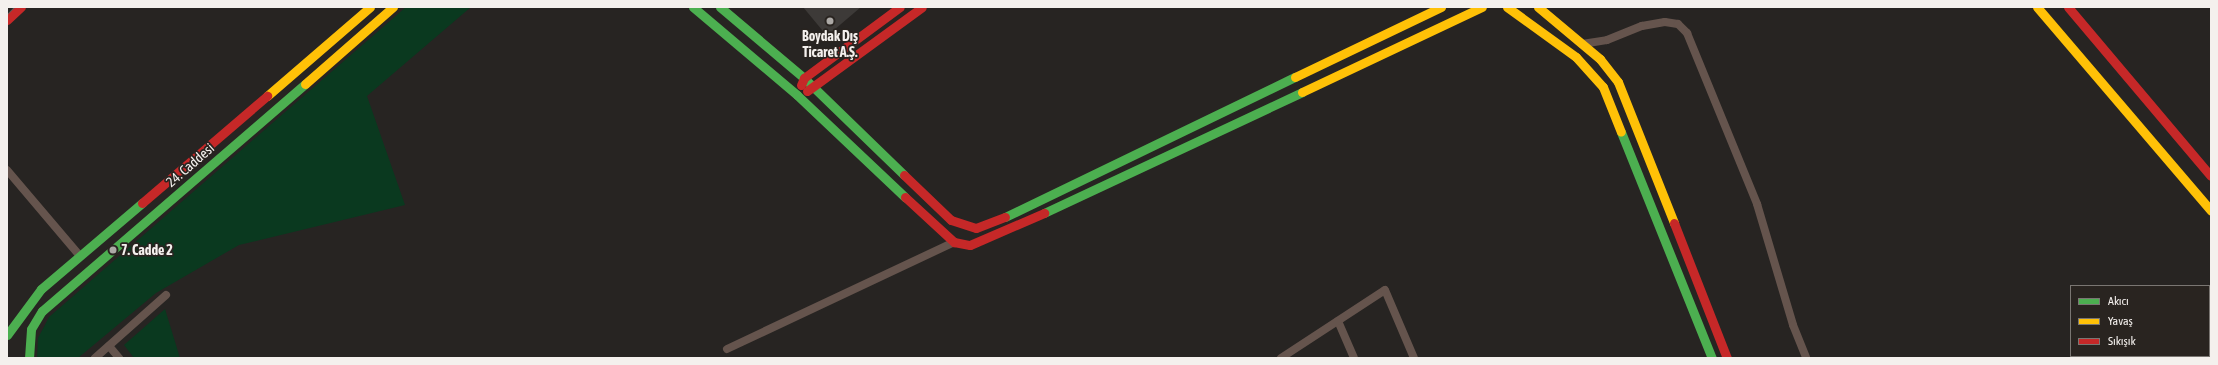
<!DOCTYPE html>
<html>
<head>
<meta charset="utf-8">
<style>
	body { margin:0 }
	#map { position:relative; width:2218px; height:365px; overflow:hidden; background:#272422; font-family:"Asap Condensed",sans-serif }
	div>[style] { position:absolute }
	.green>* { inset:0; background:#0a391f }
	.building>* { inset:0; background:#3d3a38 }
	.street>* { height:8px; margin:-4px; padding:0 4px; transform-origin:4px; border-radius:4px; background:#65544d }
	.fast>* { height:9px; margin:-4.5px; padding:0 4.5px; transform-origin:4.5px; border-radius:4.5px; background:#4caf50 }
	.slow>* { height:9px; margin:-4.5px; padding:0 4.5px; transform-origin:4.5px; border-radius:4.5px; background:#ffc107 }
	.jam>* { height:9px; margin:-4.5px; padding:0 4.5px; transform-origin:4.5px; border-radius:4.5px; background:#c62828 }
	.tram>* { height:1px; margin:-0.5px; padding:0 0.5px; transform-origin:0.5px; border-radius:0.5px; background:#635b57 }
	.dots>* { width:11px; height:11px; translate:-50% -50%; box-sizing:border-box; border:2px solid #292420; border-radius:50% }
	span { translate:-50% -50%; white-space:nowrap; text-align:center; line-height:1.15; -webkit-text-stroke:3.5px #292420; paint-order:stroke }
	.poi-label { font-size:14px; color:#f4f0ed; font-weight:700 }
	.left { translate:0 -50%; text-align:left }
	.street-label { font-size:14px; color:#f4f0ed }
	.frame { position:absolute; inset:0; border:8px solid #f4f0ed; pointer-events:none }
	.legend { position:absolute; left:2070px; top:285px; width:140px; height:72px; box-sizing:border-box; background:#292420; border:1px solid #7a7672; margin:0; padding:5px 7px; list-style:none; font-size:12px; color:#f4f0ed }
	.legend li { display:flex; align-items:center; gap:8px; height:20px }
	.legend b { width:20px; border:1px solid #7a7672 }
</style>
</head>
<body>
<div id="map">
	<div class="green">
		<i style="clip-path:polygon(406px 7px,471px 7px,367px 96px,405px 205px,239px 245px,156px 293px,78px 358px,37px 358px,38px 338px,49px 317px)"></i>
		<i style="clip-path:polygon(165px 309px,180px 358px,134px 358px,124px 345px)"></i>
	</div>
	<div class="building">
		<i style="clip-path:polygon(803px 7px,861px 7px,827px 36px)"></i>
	</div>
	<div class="street">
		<i style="left:1582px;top:44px;width:25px;rotate:-9deg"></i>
		<i style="left:1607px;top:40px;width:38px;rotate:-22deg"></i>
		<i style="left:1642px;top:26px;width:23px;rotate:-10deg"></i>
		<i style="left:1665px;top:22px;width:13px;rotate:9deg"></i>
		<i style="left:1678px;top:24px;width:13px;rotate:45deg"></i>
		<i style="left:1687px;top:33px;width:185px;rotate:67.7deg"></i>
		<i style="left:1757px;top:204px;width:126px;rotate:73.4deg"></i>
		<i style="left:1793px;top:325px;width:35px;rotate:68deg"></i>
		<i style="left:7px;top:170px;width:113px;rotate:49.7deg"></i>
		<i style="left:1338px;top:321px;width:40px;rotate:66.6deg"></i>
		<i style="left:109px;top:346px;width:16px;rotate:50deg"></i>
		<i style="left:727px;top:349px;width:251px;rotate:-25.2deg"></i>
		<i style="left:95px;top:358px;width:95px;rotate:-41.6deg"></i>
		<i style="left:1281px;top:358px;width:124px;rotate:-33.2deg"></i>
		<i style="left:1385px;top:290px;width:74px;rotate:66.9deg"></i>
	</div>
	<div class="fast">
		<i style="left:693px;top:7px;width:136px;rotate:40.2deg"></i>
		<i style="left:797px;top:95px;width:149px;rotate:43.4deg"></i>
		<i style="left:720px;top:7px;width:110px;rotate:40.2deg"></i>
		<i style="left:804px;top:78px;width:139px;rotate:44.1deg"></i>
		<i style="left:1621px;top:132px;width:244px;rotate:68.1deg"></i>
		<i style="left:1044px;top:213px;width:285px;rotate:-25.1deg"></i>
		<i style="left:1005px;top:217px;width:322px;rotate:-25.8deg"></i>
		<i style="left:7px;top:335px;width:57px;rotate:-53.5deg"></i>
		<i style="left:41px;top:289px;width:133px;rotate:-40.4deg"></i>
		<i style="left:29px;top:358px;width:29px;rotate:-86deg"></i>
		<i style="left:31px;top:329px;width:21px;rotate:-59deg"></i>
		<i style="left:42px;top:311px;width:347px;rotate:-40.8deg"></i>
	</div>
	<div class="slow">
		<i style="left:1507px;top:7px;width:85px;rotate:35.9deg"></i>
		<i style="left:1576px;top:57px;width:40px;rotate:48deg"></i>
		<i style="left:1603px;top:87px;width:48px;rotate:68.2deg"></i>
		<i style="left:1538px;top:7px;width:81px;rotate:40deg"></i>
		<i style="left:1600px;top:59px;width:29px;rotate:52deg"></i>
		<i style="left:1618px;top:82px;width:152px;rotate:68.3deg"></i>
		<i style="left:2037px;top:7px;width:268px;rotate:49.5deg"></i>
		<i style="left:1295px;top:77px;width:162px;rotate:-25.6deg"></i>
		<i style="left:305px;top:84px;width:117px;rotate:-41.2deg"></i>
		<i style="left:1302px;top:92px;width:199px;rotate:-25.3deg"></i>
		<i style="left:267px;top:96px;width:136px;rotate:-40.8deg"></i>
	</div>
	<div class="jam">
		<i style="left:2068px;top:7px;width:221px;rotate:49.8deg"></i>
		<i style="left:7px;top:20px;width:19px;rotate:-43deg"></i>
		<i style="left:801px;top:85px;width:8px;rotate:-67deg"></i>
		<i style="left:804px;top:78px;width:119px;rotate:-36.5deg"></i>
		<i style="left:807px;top:91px;width:142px;rotate:-36.1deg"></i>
		<i style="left:904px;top:175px;width:65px;rotate:43.8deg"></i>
		<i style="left:951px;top:220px;width:26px;rotate:18deg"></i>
		<i style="left:976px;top:228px;width:31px;rotate:-21deg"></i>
		<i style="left:905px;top:197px;width:67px;rotate:42.6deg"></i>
		<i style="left:954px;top:242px;width:16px;rotate:11deg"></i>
		<i style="left:970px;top:245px;width:81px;rotate:-23.4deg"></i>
		<i style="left:142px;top:203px;width:165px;rotate:-40.6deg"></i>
		<i style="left:1674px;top:223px;width:145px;rotate:68.6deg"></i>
	</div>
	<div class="tram">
		<i style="left:7px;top:14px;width:10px;rotate:-45deg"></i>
	</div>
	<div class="dots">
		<i style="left:830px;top:21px;background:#aca9a6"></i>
		<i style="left:113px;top:250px;background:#aca9a6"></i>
	</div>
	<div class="poi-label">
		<span style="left:830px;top:44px">Boydak Dış<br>Ticaret A.Ş.</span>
		<span class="left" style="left:121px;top:250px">7. Cadde 2</span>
	</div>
	<div class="street-label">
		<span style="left:190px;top:165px;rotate:-41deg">24. Caddesi</span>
	</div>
	<div class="frame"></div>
	<ul class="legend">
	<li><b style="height:5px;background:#4caf50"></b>Akıcı</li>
	<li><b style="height:5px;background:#ffc107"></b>Yavaş</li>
	<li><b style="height:5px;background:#c62828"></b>Sıkışık</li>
	</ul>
</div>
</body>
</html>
